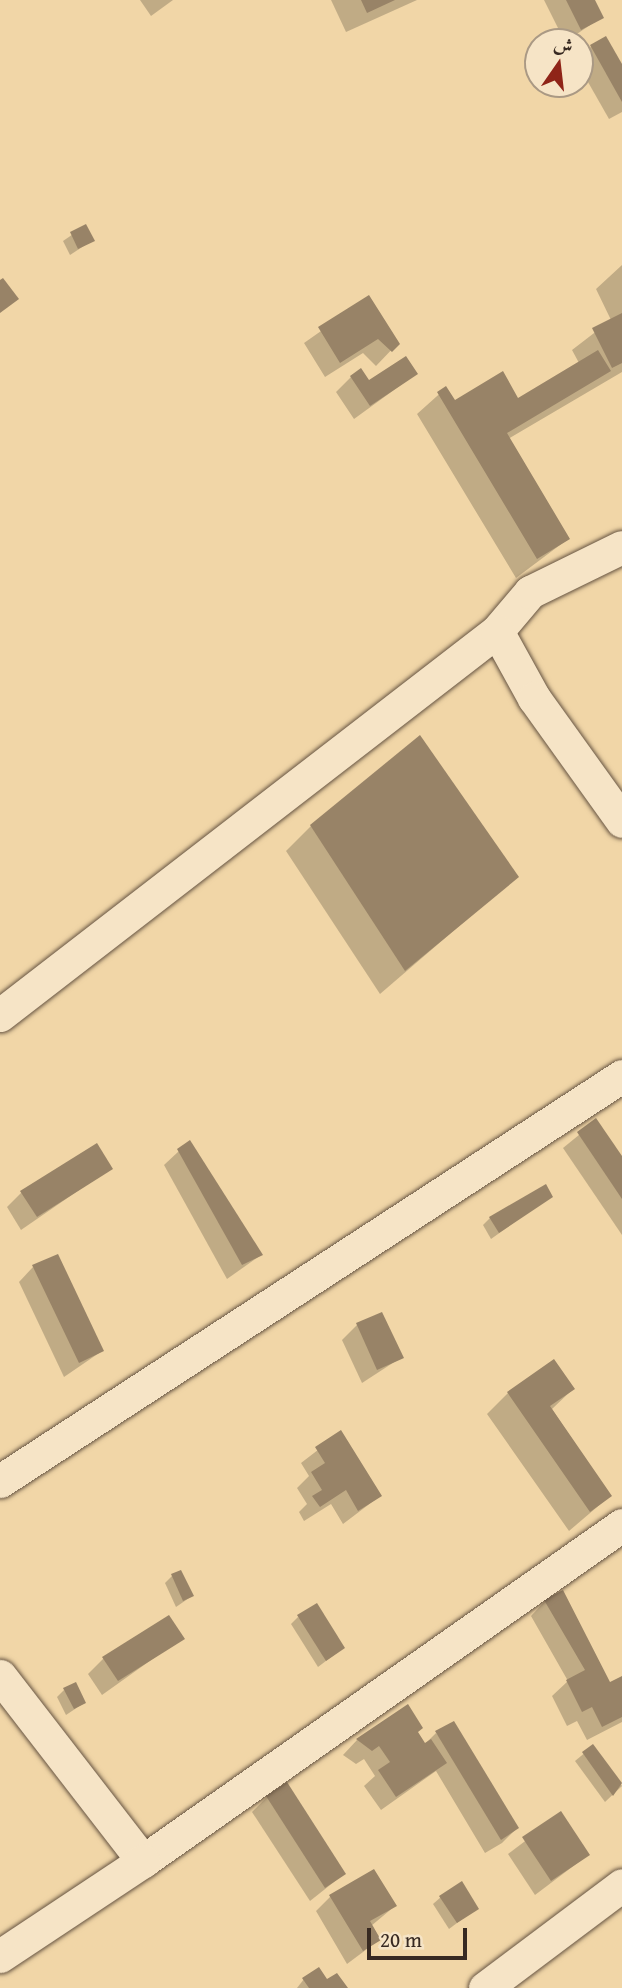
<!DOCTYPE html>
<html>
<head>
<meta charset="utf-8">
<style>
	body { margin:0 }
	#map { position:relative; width:622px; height:1988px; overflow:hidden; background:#f1d6a7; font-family:"Gentium Book Plus",Amiri,serif }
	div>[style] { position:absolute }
	.shadow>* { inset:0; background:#0003 }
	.building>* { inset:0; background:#988367 }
	.roads { filter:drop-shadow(0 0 2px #665442) drop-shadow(0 0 2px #665442) }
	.minor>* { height:33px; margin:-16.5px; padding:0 16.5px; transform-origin:16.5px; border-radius:16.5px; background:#f6e4c6 }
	span { translate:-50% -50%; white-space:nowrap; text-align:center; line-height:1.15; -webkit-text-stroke:7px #f6e4c6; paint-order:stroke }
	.north { position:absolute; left:524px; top:28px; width:70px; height:70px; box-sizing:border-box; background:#f6e4c6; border:2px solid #aa9984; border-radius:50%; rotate:14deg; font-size:19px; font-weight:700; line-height:28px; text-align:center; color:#372921 }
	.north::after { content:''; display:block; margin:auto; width:24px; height:32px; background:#8f2418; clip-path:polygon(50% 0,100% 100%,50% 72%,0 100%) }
	.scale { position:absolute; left:367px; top:1928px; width:100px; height:32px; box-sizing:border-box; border:4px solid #372921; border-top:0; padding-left:9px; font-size:21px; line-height:24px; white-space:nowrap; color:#372921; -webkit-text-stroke:5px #f6e4c6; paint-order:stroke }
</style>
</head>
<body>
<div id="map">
	<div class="shadow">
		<i style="clip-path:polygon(140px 0,173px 0,151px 16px)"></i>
		<i style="clip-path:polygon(331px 0,417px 0,346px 32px)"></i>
		<i style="clip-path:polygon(544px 0,593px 0,602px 17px,565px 42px)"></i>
		<i style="clip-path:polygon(591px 46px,622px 67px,622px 112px,609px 119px,580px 68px)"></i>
		<i style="clip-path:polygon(85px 226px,93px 240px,70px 255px,63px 241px)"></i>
		<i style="clip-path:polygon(622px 265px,622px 372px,508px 439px,568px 539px,516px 578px,417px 414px,446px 388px,454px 402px,518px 400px,579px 363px,572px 350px,611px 320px,596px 289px)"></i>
		<i style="clip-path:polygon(368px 298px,397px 344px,376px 366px,363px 353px,325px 377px,304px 343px)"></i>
		<i style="clip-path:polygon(416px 374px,354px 419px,336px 392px,351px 377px,368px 382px)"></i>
		<i style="clip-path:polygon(311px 826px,516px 877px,380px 994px,286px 851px)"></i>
		<i style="clip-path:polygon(596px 1121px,622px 1159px,622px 1235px,563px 1148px)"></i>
		<i style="clip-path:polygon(179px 1151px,261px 1255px,227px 1279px,164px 1165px)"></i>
		<i style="clip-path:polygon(111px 1168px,21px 1230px,7px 1207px,21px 1193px)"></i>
		<i style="clip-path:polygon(551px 1196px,491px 1239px,483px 1225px,490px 1218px)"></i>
		<i style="clip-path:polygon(33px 1267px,102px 1351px,64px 1377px,19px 1282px)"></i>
		<i style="clip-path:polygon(357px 1325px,402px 1357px,362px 1383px,342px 1340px)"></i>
		<i style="clip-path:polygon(573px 1389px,552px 1409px,610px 1496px,569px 1531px,487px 1414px,508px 1393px)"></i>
		<i style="clip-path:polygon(340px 1433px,380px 1496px,343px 1524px,331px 1504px,304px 1521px,299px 1512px,307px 1504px,297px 1488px,309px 1476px,301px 1463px)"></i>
		<i style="clip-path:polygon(172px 1576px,192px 1596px,176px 1607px,165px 1583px)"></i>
		<i style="clip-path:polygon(545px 1601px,610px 1684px,622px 1678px,622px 1722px,587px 1740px,577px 1721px,567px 1726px,552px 1696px,568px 1681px,531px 1616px)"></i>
		<i style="clip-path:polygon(298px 1617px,343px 1648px,318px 1667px,291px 1624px)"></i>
		<i style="clip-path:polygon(182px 1638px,102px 1695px,88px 1674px,103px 1659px)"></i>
		<i style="clip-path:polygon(64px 1690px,84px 1703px,66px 1715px,57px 1697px)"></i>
		<i style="clip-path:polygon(416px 1733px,424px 1745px,436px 1733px,517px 1828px,502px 1843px,485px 1853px,436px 1771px,381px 1810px,364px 1786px,375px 1776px,364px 1759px,356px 1764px,343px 1755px,357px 1740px)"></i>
		<i style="clip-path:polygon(593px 1746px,622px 1786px,605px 1802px,575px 1761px)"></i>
		<i style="clip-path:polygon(267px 1797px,344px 1874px,310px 1901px,252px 1812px)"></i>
		<i style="clip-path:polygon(561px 1814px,588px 1855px,535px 1895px,508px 1854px)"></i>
		<i style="clip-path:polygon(330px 1897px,395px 1906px,371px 1926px,379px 1940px,347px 1964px,316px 1911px)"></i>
		<i style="clip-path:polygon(441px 1897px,477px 1908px,449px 1929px,433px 1904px)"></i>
		<i style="clip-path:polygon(304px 1979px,345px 1988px,297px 1988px)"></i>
	</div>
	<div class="building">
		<i style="clip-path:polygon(361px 0,395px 0,367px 13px)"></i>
		<i style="clip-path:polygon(566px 0,595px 0,604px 18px,581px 30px)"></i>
		<i style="clip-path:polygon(606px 36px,622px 64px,622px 102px,590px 45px)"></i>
		<i style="clip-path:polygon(86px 224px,95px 241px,78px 249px,70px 232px)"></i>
		<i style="clip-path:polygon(3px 278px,19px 299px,0 313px,0 280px)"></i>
		<i style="clip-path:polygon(369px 295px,400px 344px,392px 352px,378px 339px,340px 363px,318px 327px)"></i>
		<i style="clip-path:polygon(622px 313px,622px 363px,612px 368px,592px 328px)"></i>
		<i style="clip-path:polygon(598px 350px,611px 371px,507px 433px,570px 539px,537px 559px,437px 392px,446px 386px,455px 400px,503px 371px,518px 398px)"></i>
		<i style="clip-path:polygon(406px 356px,418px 374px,370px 406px,350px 376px,361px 368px,369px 380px)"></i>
		<i style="clip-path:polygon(420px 735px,519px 877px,405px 971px,310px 825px)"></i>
		<i style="clip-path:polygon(596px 1118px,622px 1156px,622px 1199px,577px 1132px)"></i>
		<i style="clip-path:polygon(190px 1140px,263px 1255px,242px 1265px,177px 1149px)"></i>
		<i style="clip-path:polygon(97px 1143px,113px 1169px,37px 1217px,20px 1191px)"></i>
		<i style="clip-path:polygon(546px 1184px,553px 1197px,499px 1233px,489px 1217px)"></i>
		<i style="clip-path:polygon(58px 1254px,104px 1351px,79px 1363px,32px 1265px)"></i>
		<i style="clip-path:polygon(382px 1312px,404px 1358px,377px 1370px,356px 1323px)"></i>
		<i style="clip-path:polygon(554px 1359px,575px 1389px,550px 1406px,612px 1496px,590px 1512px,507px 1392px)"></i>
		<i style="clip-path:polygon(341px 1430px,382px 1496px,358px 1511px,346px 1490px,320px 1507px,312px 1496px,322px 1490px,311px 1472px,325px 1463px,315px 1447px)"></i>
		<i style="clip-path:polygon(181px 1570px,194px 1596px,183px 1601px,171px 1574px)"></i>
		<i style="clip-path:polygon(563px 1590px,610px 1682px,622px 1676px,622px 1717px,602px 1727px,592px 1707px,582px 1712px,566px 1680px,585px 1670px,544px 1600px)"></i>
		<i style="clip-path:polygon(317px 1603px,345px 1648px,326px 1661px,297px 1615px)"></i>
		<i style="clip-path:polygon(169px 1615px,185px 1639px,118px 1681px,102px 1657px)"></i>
		<i style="clip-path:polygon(76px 1682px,86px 1703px,74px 1709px,63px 1688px)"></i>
		<i style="clip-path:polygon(408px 1704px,423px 1728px,418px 1732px,425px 1743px,431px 1739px,447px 1763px,396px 1797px,378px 1770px,390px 1762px,379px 1746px,372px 1751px,356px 1739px)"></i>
		<i style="clip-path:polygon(454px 1721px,519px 1828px,501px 1840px,435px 1731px)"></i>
		<i style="clip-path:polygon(593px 1744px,622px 1783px,613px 1796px,582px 1752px)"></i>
		<i style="clip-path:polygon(287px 1782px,346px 1874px,325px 1888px,266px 1796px)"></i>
		<i style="clip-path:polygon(561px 1811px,590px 1855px,551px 1881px,522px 1837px)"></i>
		<i style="clip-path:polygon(374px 1869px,397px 1906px,370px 1921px,381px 1940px,363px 1951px,329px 1895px)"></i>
		<i style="clip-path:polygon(462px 1881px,479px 1909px,457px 1923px,439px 1896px)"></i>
		<i style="clip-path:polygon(319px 1967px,327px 1979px,337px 1973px,348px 1988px,309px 1988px,302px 1978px)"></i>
	</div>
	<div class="roads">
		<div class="minor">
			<i style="left:497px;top:631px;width:51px;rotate:-49.8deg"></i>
			<i style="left:530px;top:592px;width:102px;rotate:-26.1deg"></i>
			<i style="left:0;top:1015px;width:628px;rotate:-37.69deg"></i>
			<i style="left:497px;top:631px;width:77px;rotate:61.1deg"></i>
			<i style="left:534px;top:698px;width:151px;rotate:54.4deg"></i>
			<i style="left:0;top:1481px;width:742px;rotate:-33.07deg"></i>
			<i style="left:0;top:1676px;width:234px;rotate:52.3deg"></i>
			<i style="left:143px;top:1861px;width:585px;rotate:-35.05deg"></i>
			<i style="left:0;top:1956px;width:172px;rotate:-33.6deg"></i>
			<i style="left:485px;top:1988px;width:171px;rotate:-36.9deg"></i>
		</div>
	</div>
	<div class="north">ش</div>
	<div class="scale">20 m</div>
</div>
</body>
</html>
